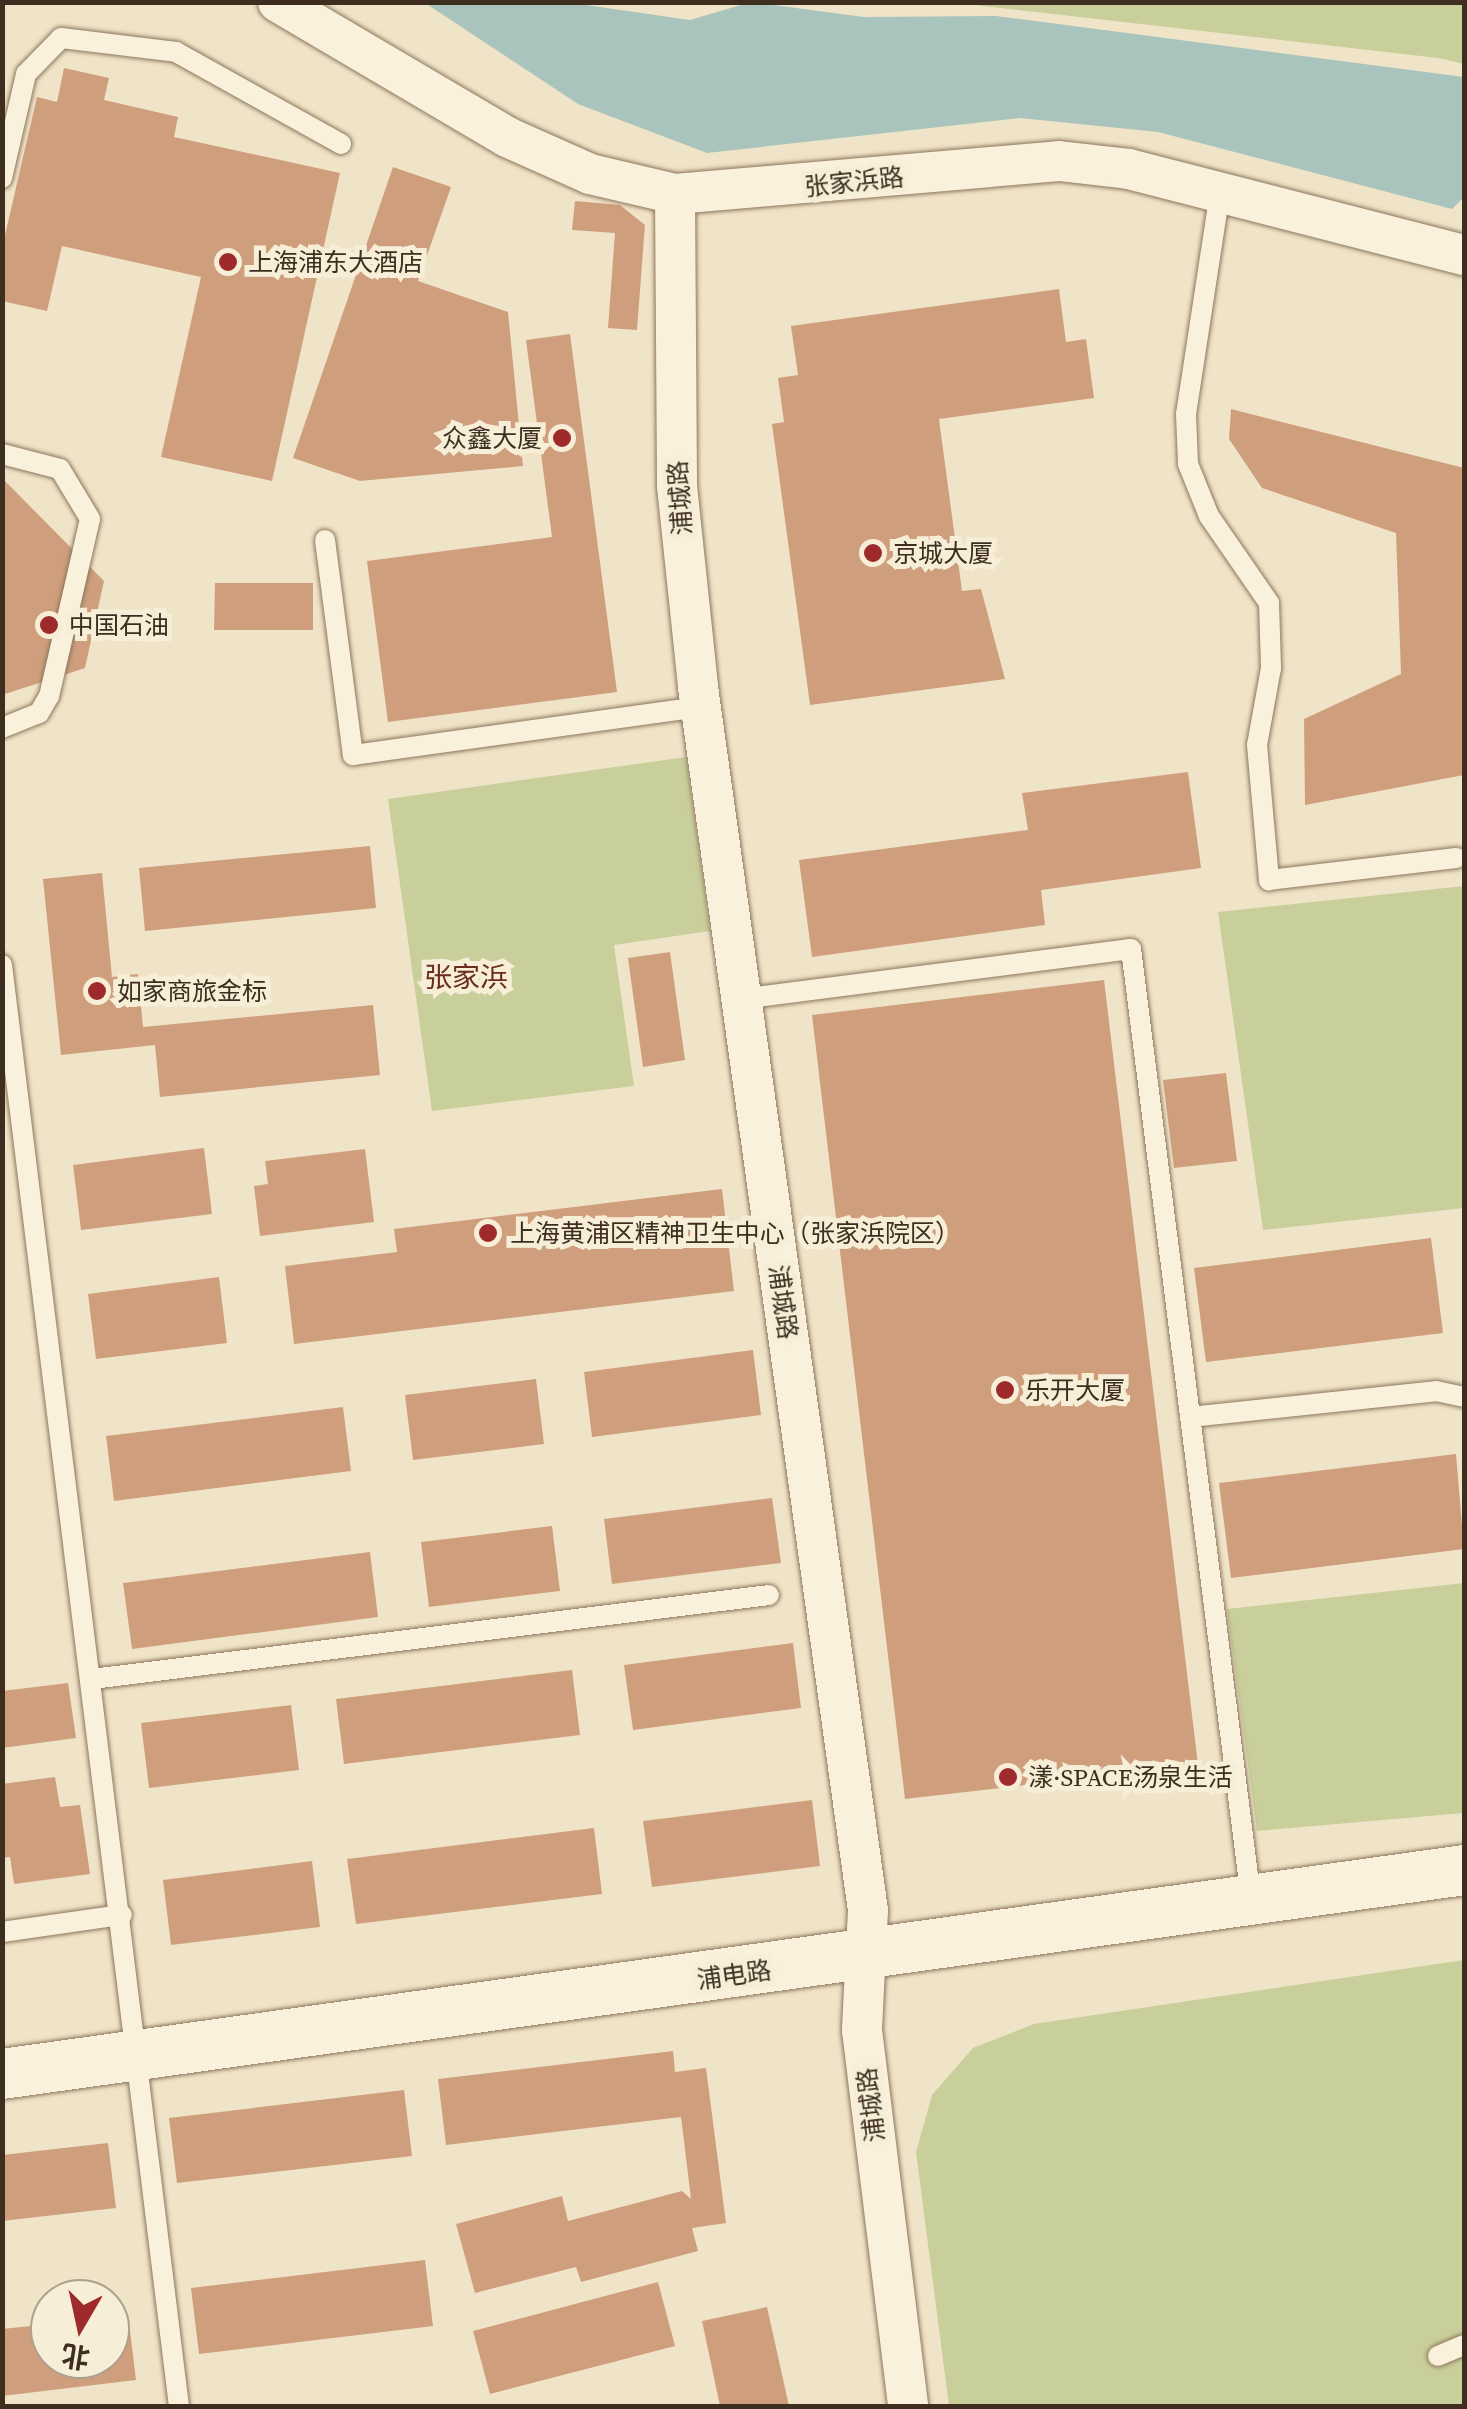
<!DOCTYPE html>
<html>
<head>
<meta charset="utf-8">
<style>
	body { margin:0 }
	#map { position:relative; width:1467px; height:2409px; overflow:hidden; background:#f0e4c8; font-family:"Source Serif 4","Noto Sans SC",serif }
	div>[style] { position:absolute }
	.green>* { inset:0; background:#c9cf9b }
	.water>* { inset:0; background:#a9c4bc }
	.building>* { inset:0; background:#cf9f7d }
	.roads { filter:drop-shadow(0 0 2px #8d765c) drop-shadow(0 0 2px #8d765c) }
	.service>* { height:20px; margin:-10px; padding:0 10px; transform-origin:10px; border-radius:10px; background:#faf1dc }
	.minor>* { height:40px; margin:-20px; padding:0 20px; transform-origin:20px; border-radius:20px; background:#faf1dc }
	.tertiary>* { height:50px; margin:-25px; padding:0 25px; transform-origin:25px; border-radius:25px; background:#faf1dc }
	.dots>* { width:28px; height:28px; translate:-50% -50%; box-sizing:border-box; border:5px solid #f7eed8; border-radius:50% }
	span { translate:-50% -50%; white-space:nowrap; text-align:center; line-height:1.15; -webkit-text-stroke:10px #f7eed8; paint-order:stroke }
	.street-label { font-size:25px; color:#3d2e20 }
	.poi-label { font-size:25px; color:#3d2e20 }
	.left { translate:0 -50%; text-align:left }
	.right { translate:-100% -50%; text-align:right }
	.neighbourhood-label { font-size:28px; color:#6b2e1e }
	.frame { position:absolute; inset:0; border:5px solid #3d2e20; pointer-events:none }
	.north { position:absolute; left:30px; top:2279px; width:100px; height:100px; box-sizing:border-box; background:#f7eed8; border:2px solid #ada18e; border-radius:50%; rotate:189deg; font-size:28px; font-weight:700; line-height:40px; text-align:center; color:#3d2e20 }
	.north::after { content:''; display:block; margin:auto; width:35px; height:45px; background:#9e2a2b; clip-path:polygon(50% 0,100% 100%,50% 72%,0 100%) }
</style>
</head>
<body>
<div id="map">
	<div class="green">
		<i style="clip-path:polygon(957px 3px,1464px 3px,1464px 64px,1438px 58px)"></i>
		<i style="clip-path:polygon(686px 757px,710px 931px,614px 945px,634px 1086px,432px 1111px,388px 799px)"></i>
		<i style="clip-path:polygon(1464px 886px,1464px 1208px,1263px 1230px,1218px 912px)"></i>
		<i style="clip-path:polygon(1464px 1583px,1464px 1813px,1257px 1831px,1227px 1609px)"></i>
		<i style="clip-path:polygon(1464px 1960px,1464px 2406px,949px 2406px,916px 2152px,932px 2095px,973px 2048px,1034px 2024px)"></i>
	</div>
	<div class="water">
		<i style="clip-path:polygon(751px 2px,864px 17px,996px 16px,1464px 77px,1464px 197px,1452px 209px,1158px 132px,1020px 118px,707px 153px,578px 104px,425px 3px,572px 3px,690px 20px)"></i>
	</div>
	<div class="building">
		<i style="clip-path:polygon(64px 68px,109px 78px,104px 100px,178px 117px,174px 137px,340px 173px,272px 481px,161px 457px,201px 277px,62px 246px,47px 311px,2px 301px,2px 248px,37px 97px,57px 102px)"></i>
		<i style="clip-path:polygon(393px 167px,451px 187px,418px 281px,508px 312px,523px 466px,360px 481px,293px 458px)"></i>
		<i style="clip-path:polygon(575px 201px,620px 205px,645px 225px,637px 330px,608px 328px,615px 233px,572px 230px)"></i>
		<i style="clip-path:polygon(1059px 289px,1066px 342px,1086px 339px,1094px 398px,939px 419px,962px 591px,981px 589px,1005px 679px,810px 705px,772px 424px,784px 422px,778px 378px,798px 375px,791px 326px)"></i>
		<i style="clip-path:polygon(570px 334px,617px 692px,388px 722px,367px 561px,552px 537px,526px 340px)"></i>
		<i style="clip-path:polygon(1231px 409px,1464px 468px,1464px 775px,1305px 805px,1304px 719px,1401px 674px,1396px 533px,1262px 488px,1229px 439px)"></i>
		<i style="clip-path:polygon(2px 478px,104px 581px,85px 668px,2px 695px)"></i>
		<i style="clip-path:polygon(215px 583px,313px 583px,313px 630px,214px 630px)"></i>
		<i style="clip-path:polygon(1188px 772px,1201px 868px,1041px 890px,1045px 925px,812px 957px,799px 860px,1028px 830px,1022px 793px)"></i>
		<i style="clip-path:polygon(370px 846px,376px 908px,145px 931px,139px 868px)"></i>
		<i style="clip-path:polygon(102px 873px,112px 977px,138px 974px,143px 1027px,373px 1005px,380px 1075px,160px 1097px,155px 1045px,61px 1055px,43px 879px)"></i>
		<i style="clip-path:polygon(670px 952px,685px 1060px,643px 1067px,628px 958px)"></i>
		<i style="clip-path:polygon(1104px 980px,1198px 1765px,905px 1799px,812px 1015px)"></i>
		<i style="clip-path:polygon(1226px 1073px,1237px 1161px,1174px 1168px,1163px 1080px)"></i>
		<i style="clip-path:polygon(204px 1148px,212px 1214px,81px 1230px,73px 1165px)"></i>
		<i style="clip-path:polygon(365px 1149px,374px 1222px,260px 1236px,254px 1186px,268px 1184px,265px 1161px)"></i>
		<i style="clip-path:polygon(722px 1189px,734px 1291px,294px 1344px,285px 1266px,397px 1252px,394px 1229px)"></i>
		<i style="clip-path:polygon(1431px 1238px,1443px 1333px,1206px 1362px,1194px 1268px)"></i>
		<i style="clip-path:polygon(219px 1277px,227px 1343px,96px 1359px,88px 1294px)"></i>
		<i style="clip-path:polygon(753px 1350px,761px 1415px,592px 1437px,584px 1372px)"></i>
		<i style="clip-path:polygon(536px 1379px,544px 1444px,413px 1460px,405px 1395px)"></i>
		<i style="clip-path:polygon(343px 1407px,351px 1471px,114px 1501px,106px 1436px)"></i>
		<i style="clip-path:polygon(1456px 1454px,1464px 1549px,1231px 1578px,1219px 1483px)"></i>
		<i style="clip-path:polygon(772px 1498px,781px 1563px,612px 1584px,604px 1519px)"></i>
		<i style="clip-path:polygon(552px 1526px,560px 1591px,429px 1607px,421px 1542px)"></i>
		<i style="clip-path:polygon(370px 1552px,378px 1617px,132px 1649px,123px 1583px)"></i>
		<i style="clip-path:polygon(793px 1643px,801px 1708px,633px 1730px,624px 1665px)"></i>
		<i style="clip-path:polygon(572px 1670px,580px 1735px,344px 1764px,336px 1699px)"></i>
		<i style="clip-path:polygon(68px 1683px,76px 1738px,2px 1748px,2px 1691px)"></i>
		<i style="clip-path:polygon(291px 1705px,299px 1770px,149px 1788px,141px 1723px)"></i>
		<i style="clip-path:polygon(55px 1777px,60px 1807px,80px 1805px,90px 1874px,14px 1884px,10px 1857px,2px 1858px,2px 1784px)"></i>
		<i style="clip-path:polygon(812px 1800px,820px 1866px,652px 1887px,643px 1821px)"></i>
		<i style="clip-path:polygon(594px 1828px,602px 1894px,356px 1924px,347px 1859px)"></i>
		<i style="clip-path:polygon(312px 1861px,320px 1927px,171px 1945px,163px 1880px)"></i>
		<i style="clip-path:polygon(673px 2051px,675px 2072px,706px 2068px,726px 2223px,692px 2228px,698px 2251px,581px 2282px,576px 2267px,475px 2293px,456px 2224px,562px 2196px,568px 2221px,682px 2191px,691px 2199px,681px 2117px,446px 2145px,438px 2079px)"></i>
		<i style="clip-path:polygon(404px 2090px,412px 2156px,177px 2183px,169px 2118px)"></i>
		<i style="clip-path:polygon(108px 2143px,116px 2208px,2px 2221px,2px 2155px)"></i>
		<i style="clip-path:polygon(425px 2260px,433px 2326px,199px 2354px,191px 2288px)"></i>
		<i style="clip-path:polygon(658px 2282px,675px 2346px,490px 2394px,473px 2331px)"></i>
		<i style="clip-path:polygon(767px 2307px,789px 2406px,720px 2406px,702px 2321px)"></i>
		<i style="clip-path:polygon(128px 2314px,136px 2380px,2px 2396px,2px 2329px,50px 2324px,50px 2359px,110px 2359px,110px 2317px)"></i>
	</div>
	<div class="roads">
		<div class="service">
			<i style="left:2px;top:178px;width:107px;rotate:-77deg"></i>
			<i style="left:26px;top:74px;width:50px;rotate:-45.8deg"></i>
			<i style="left:61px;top:38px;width:116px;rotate:6.9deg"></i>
			<i style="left:176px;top:52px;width:189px;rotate:29.1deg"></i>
			<i style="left:1220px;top:192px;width:225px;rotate:98.7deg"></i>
			<i style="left:1186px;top:414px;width:50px;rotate:87.7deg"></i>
			<i style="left:1188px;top:464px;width:56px;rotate:68deg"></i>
			<i style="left:1209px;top:516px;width:106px;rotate:55.4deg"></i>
			<i style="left:1269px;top:603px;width:65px;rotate:88.2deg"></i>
			<i style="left:1271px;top:668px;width:78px;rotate:100.3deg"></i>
			<i style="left:1257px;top:745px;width:136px;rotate:84.9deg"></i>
			<i style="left:1269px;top:880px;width:189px;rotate:-6.7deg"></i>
			<i style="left:2px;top:454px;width:60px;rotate:14.5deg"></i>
			<i style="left:60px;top:469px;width:58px;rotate:59deg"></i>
			<i style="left:90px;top:519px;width:182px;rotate:103deg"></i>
			<i style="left:49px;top:696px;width:20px;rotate:120deg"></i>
			<i style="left:39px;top:713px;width:40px;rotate:158deg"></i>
			<i style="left:325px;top:540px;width:217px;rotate:82.6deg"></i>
			<i style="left:353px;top:755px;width:350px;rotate:-7.9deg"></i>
			<i style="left:2px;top:965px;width:1452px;rotate:83deg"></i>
			<i style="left:741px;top:999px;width:393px;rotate:-7.3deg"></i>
			<i style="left:1131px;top:949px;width:958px;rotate:82.8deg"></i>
			<i style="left:1190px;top:1417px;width:247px;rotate:-6deg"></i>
			<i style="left:1436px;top:1391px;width:29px;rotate:12deg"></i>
			<i style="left:92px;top:1679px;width:682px;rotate:-7.07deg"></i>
			<i style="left:2px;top:1932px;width:121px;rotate:-8.1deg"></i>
			<i style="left:1438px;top:2356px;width:28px;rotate:-23deg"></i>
		</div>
		<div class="minor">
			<i style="left:278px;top:2px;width:266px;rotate:30.5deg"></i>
			<i style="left:507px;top:137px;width:91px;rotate:24deg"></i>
			<i style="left:590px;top:174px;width:87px;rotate:13.2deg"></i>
			<i style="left:675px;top:194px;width:385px;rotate:-4.9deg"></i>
			<i style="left:1059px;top:161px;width:70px;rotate:6.5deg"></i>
			<i style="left:1129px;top:169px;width:346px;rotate:14.4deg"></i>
			<i style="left:675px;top:194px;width:292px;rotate:89.6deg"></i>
			<i style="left:677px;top:486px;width:202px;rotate:84deg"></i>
			<i style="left:698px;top:687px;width:1235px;rotate:82.09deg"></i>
			<i style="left:868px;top:1910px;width:120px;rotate:92.9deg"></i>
			<i style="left:862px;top:2030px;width:379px;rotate:83deg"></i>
		</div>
		<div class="tertiary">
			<i style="left:2px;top:2074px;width:1476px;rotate:-7.94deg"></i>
		</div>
	</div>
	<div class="dots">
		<i style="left:228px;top:262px;background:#9e2a2b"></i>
		<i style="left:562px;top:438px;background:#9e2a2b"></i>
		<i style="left:873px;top:553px;background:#9e2a2b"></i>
		<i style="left:49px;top:625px;background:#9e2a2b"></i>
		<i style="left:97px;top:991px;background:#9e2a2b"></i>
		<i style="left:488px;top:1233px;background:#9e2a2b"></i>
		<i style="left:1005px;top:1390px;background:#9e2a2b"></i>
		<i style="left:1008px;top:1777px;background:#9e2a2b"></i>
	</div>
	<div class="street-label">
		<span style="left:854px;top:182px;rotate:-6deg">张家浜路</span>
		<span style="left:680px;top:498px;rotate:-94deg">浦城路</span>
		<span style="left:783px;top:1302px;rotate:82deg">浦城路</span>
		<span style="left:734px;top:1975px;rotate:-8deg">浦电路</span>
		<span style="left:871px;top:2105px;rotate:-97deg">浦城路</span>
	</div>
	<div class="poi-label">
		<span class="left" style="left:248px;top:262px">上海浦东大酒店</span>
		<span class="right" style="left:542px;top:438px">众鑫大厦</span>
		<span class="left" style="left:893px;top:553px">京城大厦</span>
		<span class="left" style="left:69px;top:625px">中国石油</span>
		<span class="left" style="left:117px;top:991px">如家商旅金标</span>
		<span class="left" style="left:510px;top:1233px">上海黄浦区精神卫生中心（张家浜院区）</span>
		<span class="left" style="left:1025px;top:1390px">乐开大厦</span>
		<span class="left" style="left:1028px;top:1777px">漾·SPACE汤泉生活</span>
	</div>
	<div class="neighbourhood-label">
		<span style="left:466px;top:977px">张家浜</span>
	</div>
	<div class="frame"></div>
	<div class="north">北</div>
</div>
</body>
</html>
